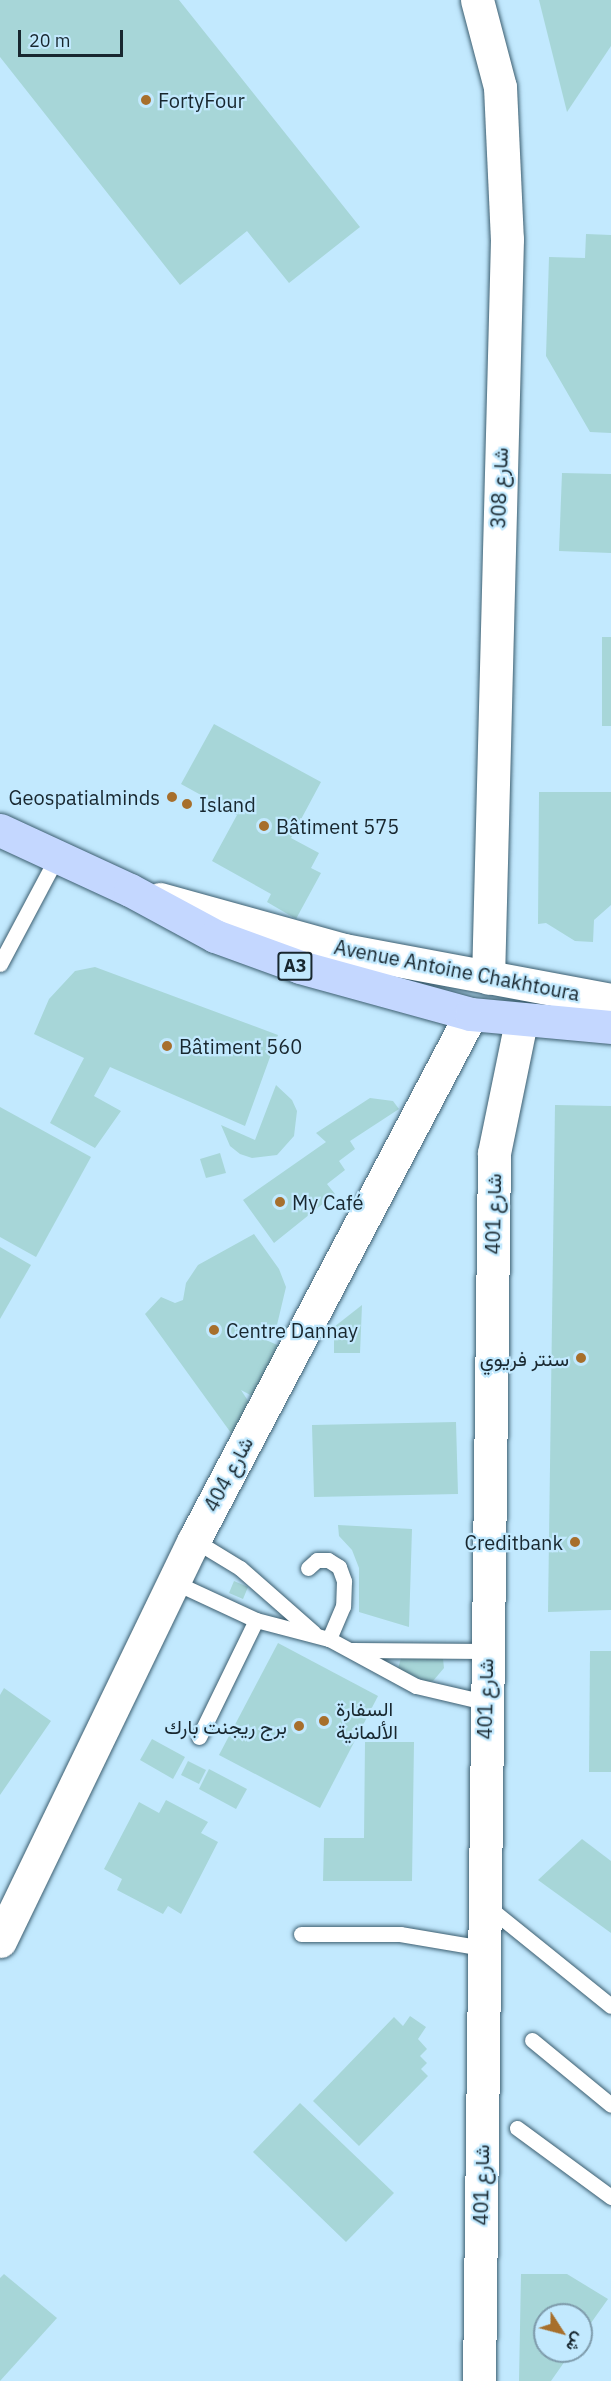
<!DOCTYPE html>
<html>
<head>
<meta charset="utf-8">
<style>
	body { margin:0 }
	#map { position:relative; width:611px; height:2381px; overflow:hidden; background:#c2e9fe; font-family:"IBM Plex Sans",Vazirmatn,sans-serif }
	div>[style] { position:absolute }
	.building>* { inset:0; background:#a7d6d8 }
	.roads { filter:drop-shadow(0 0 2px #3c5e70) drop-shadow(0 0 2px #3c5e70) }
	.lane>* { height:15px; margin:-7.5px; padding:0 7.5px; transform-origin:7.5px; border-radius:7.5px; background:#fff }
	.secondary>* { height:33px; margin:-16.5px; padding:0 16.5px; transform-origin:16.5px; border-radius:16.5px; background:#fff }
	.highway>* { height:33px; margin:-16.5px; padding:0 16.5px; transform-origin:16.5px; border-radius:16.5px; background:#c4d7ff }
	.dots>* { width:16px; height:16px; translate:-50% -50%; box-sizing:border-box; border:3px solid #c2e9fe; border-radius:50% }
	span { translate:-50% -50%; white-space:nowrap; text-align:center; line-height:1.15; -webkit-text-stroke:4.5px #c2e9fe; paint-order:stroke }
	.shield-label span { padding:2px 4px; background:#c2e9fe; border:2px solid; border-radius:4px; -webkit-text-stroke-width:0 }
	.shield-label { font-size:18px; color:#18272f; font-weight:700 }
	.poi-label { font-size:20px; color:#18272f }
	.left { translate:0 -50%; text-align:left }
	.right { translate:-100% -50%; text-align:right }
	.street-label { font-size:20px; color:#18272f }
	.north { position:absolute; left:533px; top:2303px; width:60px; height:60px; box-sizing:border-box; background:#c2e9fe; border:2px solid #7e9bab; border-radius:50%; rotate:126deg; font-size:16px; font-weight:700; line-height:24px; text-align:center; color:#18272f }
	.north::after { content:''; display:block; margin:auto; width:21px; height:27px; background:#a76f2c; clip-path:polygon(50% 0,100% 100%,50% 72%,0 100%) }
	.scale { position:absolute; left:18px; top:30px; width:105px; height:27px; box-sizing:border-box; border:3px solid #18272f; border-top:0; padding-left:8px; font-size:18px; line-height:21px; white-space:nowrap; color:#18272f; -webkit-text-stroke:4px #c2e9fe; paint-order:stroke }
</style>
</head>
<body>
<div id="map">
	<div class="building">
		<i style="clip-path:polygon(0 0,179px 0,360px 227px,289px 283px,247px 231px,180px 285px,0 57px)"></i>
		<i style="clip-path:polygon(539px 0,611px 0,611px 46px,567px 112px)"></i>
		<i style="clip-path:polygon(586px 234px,611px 235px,611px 433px,590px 432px,546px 356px,549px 257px,585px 258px)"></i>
		<i style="clip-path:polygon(562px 473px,611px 474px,611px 553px,559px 551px)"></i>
		<i style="clip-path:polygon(602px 637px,611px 637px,611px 726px,602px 726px)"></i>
		<i style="clip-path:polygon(214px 724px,321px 782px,291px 838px,319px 853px,311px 868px,321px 873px,296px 919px,267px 902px,271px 894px,212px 861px,237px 815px,181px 784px)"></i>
		<i style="clip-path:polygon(539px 792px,611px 792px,611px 905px,594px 920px,593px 942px,575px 941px,546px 923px,538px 924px)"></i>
		<i style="clip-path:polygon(95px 967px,278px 1035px,245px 1126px,110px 1067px,94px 1096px,121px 1111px,95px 1148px,50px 1123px,84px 1058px,34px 1034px,49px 999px,75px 971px)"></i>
		<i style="clip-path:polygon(276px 1085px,292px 1100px,297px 1111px,294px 1136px,277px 1155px,252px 1158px,240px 1154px,230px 1146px,221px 1125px,255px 1140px)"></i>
		<i style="clip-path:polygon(370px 1098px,393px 1101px,399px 1109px,350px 1141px,355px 1149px,339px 1161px,345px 1170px,327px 1184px,335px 1194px,274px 1243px,243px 1200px,326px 1142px,316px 1133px)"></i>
		<i style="clip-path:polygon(555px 1105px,611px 1106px,611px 1610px,548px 1612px)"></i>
		<i style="clip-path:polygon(0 1107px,91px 1157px,36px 1257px,0 1237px)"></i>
		<i style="clip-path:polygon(220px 1153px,226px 1173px,206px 1178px,200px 1159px)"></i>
		<i style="clip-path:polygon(254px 1234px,279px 1269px,286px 1287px,277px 1325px,266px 1340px,284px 1348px,260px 1400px,241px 1390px,256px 1413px,231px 1433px,145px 1314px,161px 1297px,175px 1303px,183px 1300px,186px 1283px,198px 1265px)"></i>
		<i style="clip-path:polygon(0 1247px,31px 1265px,0 1319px)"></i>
		<i style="clip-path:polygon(362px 1305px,360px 1353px,334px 1353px,334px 1327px)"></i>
		<i style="clip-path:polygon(456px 1422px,458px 1494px,314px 1497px,312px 1425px)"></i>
		<i style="clip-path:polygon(338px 1525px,412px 1529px,409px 1627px,359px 1612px,359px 1568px,352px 1550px,339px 1536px)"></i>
		<i style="clip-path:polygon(234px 1581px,248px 1587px,243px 1599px,229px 1593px)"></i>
		<i style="clip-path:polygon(278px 1643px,378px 1696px,320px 1808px,219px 1755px)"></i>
		<i style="clip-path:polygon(590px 1651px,611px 1651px,611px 1772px,589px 1772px)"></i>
		<i style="clip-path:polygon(437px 1652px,443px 1659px,444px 1668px,433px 1681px,427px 1682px,398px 1669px,402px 1654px)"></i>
		<i style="clip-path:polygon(4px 1688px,51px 1721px,0 1795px,0 1695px)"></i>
		<i style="clip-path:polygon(152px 1739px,185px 1757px,173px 1779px,140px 1760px)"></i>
		<i style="clip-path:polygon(365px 1742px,414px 1742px,412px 1881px,323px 1881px,324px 1838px,364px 1838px)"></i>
		<i style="clip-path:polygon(188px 1761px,206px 1770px,199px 1784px,181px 1775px)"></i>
		<i style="clip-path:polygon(209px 1769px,247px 1789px,236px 1809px,199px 1789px)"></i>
		<i style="clip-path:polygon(166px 1800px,208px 1822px,201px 1833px,218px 1842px,181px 1914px,168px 1906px,163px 1914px,117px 1890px,122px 1879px,104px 1869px,139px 1802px,159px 1813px)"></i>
		<i style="clip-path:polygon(582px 1839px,611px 1861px,611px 1933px,538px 1880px)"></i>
		<i style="clip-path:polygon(410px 2016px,426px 2027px,418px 2039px,427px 2049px,420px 2056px,427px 2063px,421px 2069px,428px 2076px,359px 2146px,313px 2101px,394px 2017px,403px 2026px)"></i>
		<i style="clip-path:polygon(300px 2103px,394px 2193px,346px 2242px,253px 2152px)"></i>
		<i style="clip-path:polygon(4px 2274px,57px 2318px,0 2381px,0 2278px)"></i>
		<i style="clip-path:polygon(521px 2274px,567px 2274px,608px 2299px,581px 2337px,581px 2315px,545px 2315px,545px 2351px,572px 2351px,551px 2381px,519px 2381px)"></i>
	</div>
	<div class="roads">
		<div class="lane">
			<i style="left:0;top:964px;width:121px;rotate:-62deg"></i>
			<i style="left:194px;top:1540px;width:54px;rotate:31.3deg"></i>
			<i style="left:240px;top:1568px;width:98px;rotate:41.3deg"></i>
			<i style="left:308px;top:1568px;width:12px;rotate:-42deg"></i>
			<i style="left:317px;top:1560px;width:11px"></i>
			<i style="left:328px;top:1560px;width:13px;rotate:32deg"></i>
			<i style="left:339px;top:1567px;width:15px;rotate:70deg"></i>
			<i style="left:344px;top:1581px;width:25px;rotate:92deg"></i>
			<i style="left:343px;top:1606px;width:36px;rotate:113deg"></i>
			<i style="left:174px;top:1582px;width:90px;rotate:24.9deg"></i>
			<i style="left:256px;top:1620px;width:75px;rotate:14.6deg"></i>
			<i style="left:329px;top:1639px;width:99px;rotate:28.4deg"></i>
			<i style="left:416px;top:1686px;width:71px;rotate:13.1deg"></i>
			<i style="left:352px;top:1650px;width:134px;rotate:0.4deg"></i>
			<i style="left:199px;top:1737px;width:130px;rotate:-64deg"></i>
			<i style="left:487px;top:1906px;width:159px;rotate:38.9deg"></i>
			<i style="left:301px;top:1934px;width:99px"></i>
			<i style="left:400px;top:1934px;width:84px;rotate:9.6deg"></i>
			<i style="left:532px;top:2040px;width:102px;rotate:39.4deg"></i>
			<i style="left:517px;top:2128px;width:117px;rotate:36.3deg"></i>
		</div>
		<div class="secondary">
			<i style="left:477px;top:0;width:90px;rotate:75.2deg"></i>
			<i style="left:500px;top:87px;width:152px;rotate:87.4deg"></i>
			<i style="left:507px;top:239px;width:739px;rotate:91.47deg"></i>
			<i style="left:160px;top:899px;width:191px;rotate:15.5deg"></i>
			<i style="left:344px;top:950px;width:272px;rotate:10.6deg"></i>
			<i style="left:0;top:1941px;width:445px;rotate:-64.2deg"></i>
			<i style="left:194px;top:1540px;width:594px;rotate:-62.23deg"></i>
			<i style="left:479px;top:2381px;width:1228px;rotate:-89.3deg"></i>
			<i style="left:494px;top:1153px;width:135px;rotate:-78.4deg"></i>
		</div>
		<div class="highway">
			<i style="left:0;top:830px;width:143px;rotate:24.8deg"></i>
			<i style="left:130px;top:890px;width:97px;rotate:28.4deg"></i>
			<i style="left:215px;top:936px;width:90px;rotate:20deg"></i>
			<i style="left:300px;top:967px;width:177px;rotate:15.4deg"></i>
			<i style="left:471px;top:1014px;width:141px;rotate:5.3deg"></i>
		</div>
	</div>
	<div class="dots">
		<i style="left:146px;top:100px;background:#a76f2c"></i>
		<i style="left:172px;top:797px;background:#a76f2c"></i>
		<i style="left:187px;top:804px;background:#a76f2c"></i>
		<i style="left:264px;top:826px;background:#a76f2c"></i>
		<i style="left:167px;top:1046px;background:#a76f2c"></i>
		<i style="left:280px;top:1202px;background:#a76f2c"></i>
		<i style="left:214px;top:1330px;background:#a76f2c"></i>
		<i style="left:581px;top:1358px;background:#a76f2c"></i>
		<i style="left:575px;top:1542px;background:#a76f2c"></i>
		<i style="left:324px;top:1721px;background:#a76f2c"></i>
		<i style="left:299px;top:1726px;background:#a76f2c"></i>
	</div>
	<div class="shield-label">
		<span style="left:295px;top:966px">A3</span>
	</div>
	<div class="poi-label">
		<span class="left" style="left:158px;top:100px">FortyFour</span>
		<span class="right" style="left:160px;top:797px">Geospatialminds</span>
		<span class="left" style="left:199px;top:804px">Island</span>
		<span class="left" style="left:276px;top:826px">Bâtiment 575</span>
		<span class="left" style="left:179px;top:1046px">Bâtiment 560</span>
		<span class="left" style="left:292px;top:1202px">My Café</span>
		<span class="left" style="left:226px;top:1330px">Centre Dannay</span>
		<span class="right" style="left:569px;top:1358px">سنتر فريوي</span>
		<span class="right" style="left:563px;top:1542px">Creditbank</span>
		<span class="left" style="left:336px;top:1720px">السفارة<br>الألمانية</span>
		<span class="right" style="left:287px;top:1726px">برج ريجنت بارك</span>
	</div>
	<div class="street-label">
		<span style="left:499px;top:488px;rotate:-88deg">شارع 308</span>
		<span style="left:457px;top:970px;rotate:11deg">Avenue Antoine Chakhtoura</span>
		<span style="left:493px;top:1214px;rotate:-89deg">شارع 401</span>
		<span style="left:228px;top:1474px;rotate:-62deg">شارع 404</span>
		<span style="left:485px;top:1699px;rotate:-89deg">شارع 401</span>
		<span style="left:481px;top:2185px;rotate:-89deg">شارع 401</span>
	</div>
	<div class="north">ش</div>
	<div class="scale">20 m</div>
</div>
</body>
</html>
